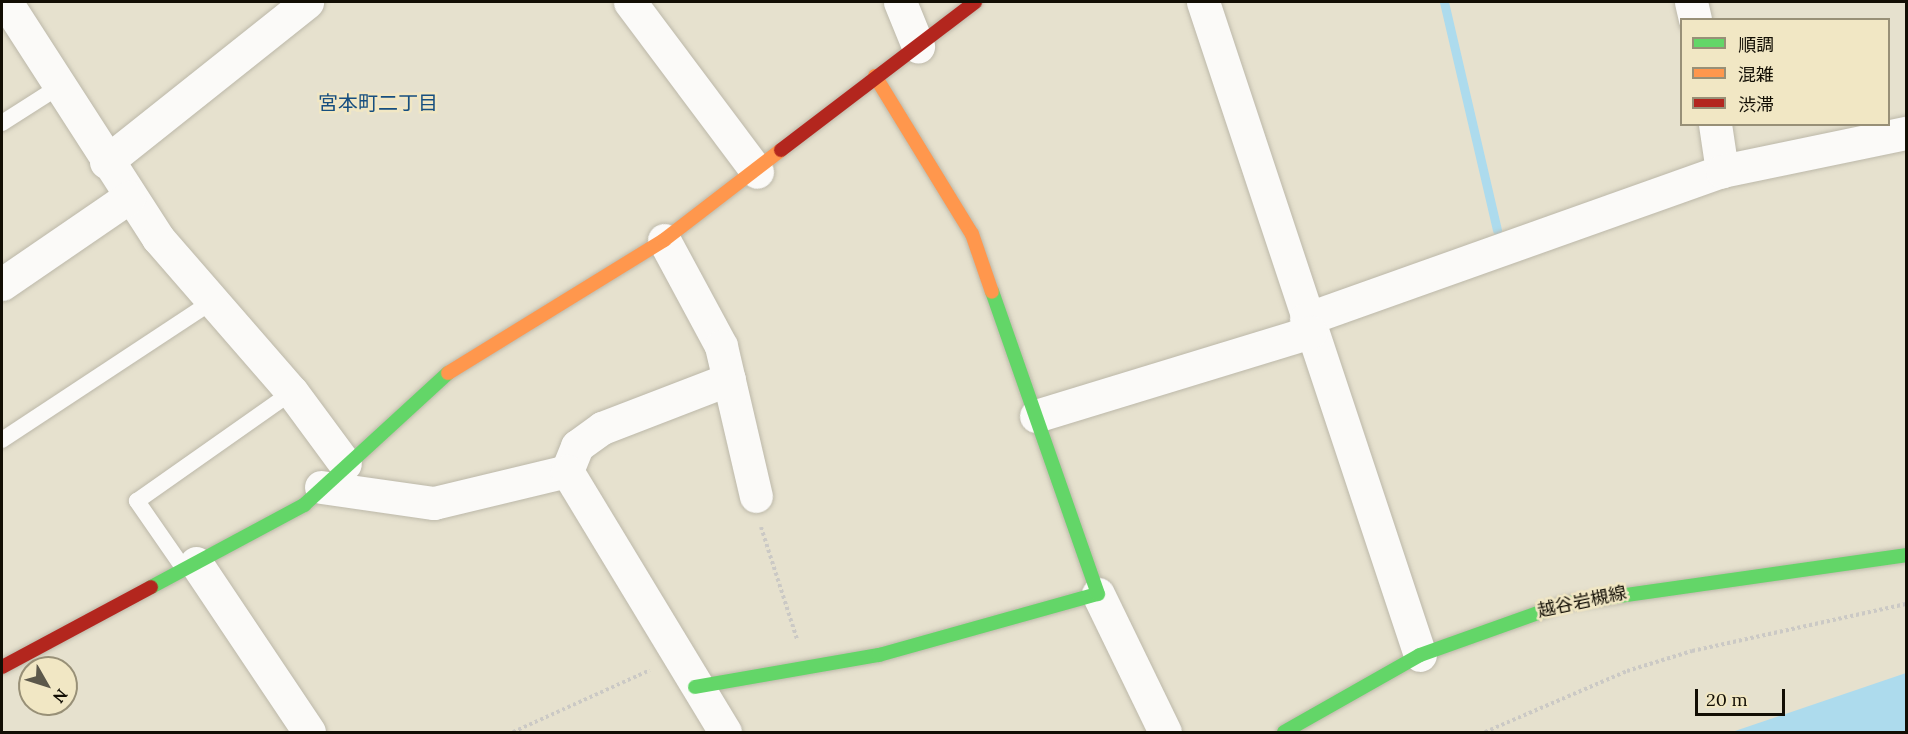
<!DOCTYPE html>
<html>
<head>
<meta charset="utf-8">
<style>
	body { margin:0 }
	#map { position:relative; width:1908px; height:734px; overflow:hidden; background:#e6e1ce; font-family:Lora,"Noto Sans JP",serif }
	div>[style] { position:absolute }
	.water>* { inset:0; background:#addbed }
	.stream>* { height:9px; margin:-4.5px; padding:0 4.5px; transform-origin:4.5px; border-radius:4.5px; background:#addbed }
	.path>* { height:4px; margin-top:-2px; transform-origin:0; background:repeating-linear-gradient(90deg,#cbc9c5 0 3px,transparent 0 6px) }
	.roads { filter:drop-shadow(0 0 2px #bcb8a9) drop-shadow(0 0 2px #bcb8a9) }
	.lane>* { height:16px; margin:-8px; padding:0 8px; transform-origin:8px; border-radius:8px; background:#fbfaf8 }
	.street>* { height:33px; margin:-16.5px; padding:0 16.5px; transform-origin:16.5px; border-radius:16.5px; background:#fbfaf8 }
	.fast>* { height:14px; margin:-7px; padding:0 7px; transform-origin:7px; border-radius:7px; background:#63d668 }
	.slow>* { height:14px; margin:-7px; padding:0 7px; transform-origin:7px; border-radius:7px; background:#ff974d }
	.jam>* { height:14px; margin:-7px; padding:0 7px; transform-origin:7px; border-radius:7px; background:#b3261e }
	span { translate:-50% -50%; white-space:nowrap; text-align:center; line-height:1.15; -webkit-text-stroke:5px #f1e7c4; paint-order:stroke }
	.street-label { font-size:18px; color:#120e04 }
	.neighbourhood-label { font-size:20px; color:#164e7f }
	.frame { position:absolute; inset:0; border:3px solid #120e04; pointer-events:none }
	.legend { position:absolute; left:1680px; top:18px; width:210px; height:108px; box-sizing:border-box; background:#f1e7c4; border:2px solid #989077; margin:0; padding:8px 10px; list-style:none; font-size:18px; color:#120e04 }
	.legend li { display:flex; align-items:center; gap:12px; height:30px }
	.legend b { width:30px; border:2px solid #989077 }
	.north { position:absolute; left:18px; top:656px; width:60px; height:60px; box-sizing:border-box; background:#f1e7c4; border:2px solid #989077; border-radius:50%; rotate:129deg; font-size:16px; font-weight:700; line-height:24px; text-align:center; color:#120e04 }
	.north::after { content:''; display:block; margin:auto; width:21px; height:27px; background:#5c584b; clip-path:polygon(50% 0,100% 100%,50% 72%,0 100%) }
	.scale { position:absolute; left:1695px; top:689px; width:90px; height:27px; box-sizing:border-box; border:3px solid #120e04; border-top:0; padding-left:8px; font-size:18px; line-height:21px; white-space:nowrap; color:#120e04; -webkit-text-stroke:4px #f1e7c4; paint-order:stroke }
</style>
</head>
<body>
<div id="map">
	<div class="water">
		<i style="clip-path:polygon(1906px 673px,1906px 732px,1732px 732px)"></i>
	</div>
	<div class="stream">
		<i style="left:1444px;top:2px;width:234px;rotate:76.9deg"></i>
	</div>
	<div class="path">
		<i style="left:761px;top:527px;width:118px;rotate:72.2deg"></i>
		<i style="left:513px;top:732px;width:150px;rotate:-24.3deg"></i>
		<i style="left:1485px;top:732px;width:155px;rotate:-23.2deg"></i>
		<i style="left:1627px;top:671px;width:68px;rotate:-17.1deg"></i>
		<i style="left:1692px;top:651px;width:219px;rotate:-12.4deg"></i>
	</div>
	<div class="roads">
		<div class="lane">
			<i style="left:2px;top:123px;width:65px;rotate:-32.5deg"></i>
			<i style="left:2px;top:440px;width:250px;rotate:-33.4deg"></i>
			<i style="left:184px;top:569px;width:83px;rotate:-124.7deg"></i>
			<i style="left:137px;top:501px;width:189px;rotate:-35.1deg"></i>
		</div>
		<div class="street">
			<i style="left:6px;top:2px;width:281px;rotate:57.2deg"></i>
			<i style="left:158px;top:238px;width:204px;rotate:49deg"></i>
			<i style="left:292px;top:392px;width:89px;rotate:53.6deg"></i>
			<i style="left:630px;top:2px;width:212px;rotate:53.2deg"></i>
			<i style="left:900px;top:2px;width:48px;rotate:67.8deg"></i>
			<i style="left:1203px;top:2px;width:688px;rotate:71.62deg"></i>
			<i style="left:1691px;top:2px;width:18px;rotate:77deg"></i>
			<i style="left:1715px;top:124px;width:48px;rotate:81.5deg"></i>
			<i style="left:106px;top:162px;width:257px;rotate:-38.5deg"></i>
			<i style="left:664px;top:240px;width:120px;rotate:61.7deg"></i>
			<i style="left:721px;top:346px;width:154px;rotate:76.9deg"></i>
			<i style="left:2px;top:284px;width:154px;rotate:-34.4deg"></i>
			<i style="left:1306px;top:319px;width:442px;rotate:-19.6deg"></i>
			<i style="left:1722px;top:171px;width:188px;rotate:-11.7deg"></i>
			<i style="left:1036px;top:416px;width:287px;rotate:-17deg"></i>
			<i style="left:567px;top:471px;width:27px;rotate:-68deg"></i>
			<i style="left:577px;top:446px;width:31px;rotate:-36deg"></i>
			<i style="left:602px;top:428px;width:136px;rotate:-21.1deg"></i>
			<i style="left:321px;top:487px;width:114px;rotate:8.1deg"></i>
			<i style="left:434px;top:503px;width:137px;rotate:-13.5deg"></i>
			<i style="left:567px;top:471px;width:305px;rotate:58.8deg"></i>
			<i style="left:196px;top:563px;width:203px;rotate:56.2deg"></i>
			<i style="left:1098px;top:594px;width:153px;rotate:64.1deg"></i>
		</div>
		<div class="fast">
			<i style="left:151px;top:587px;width:174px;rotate:-28.2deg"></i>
			<i style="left:304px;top:505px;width:195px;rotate:-42.5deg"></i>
			<i style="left:695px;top:687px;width:187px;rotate:-9.9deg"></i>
			<i style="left:879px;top:655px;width:227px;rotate:-15.6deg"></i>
			<i style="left:1098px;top:594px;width:320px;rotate:-109.3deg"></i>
			<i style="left:1284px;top:732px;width:156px;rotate:-29.5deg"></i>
			<i style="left:1420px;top:655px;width:152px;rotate:-19.6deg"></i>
			<i style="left:1563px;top:604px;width:346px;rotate:-8.1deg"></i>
		</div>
		<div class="slow">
			<i style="left:875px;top:76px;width:185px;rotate:58.5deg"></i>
			<i style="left:972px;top:234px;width:61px;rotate:71deg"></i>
			<i style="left:448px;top:373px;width:254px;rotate:-31.6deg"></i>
			<i style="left:664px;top:240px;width:148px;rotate:-37.6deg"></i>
		</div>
		<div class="jam">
			<i style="left:781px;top:150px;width:244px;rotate:-37.3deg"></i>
			<i style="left:2px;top:667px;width:169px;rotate:-28.2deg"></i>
		</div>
	</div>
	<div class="street-label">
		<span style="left:1582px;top:602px;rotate:-12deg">越谷岩槻線</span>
	</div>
	<div class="neighbourhood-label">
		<span style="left:378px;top:102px">宮本町二丁目</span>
	</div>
	<div class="frame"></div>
	<ul class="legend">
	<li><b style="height:8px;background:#63d668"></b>順調</li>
	<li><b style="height:8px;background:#ff974d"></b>混雑</li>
	<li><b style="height:8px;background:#b3261e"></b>渋滞</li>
	</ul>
	<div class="north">N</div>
	<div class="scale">20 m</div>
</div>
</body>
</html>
